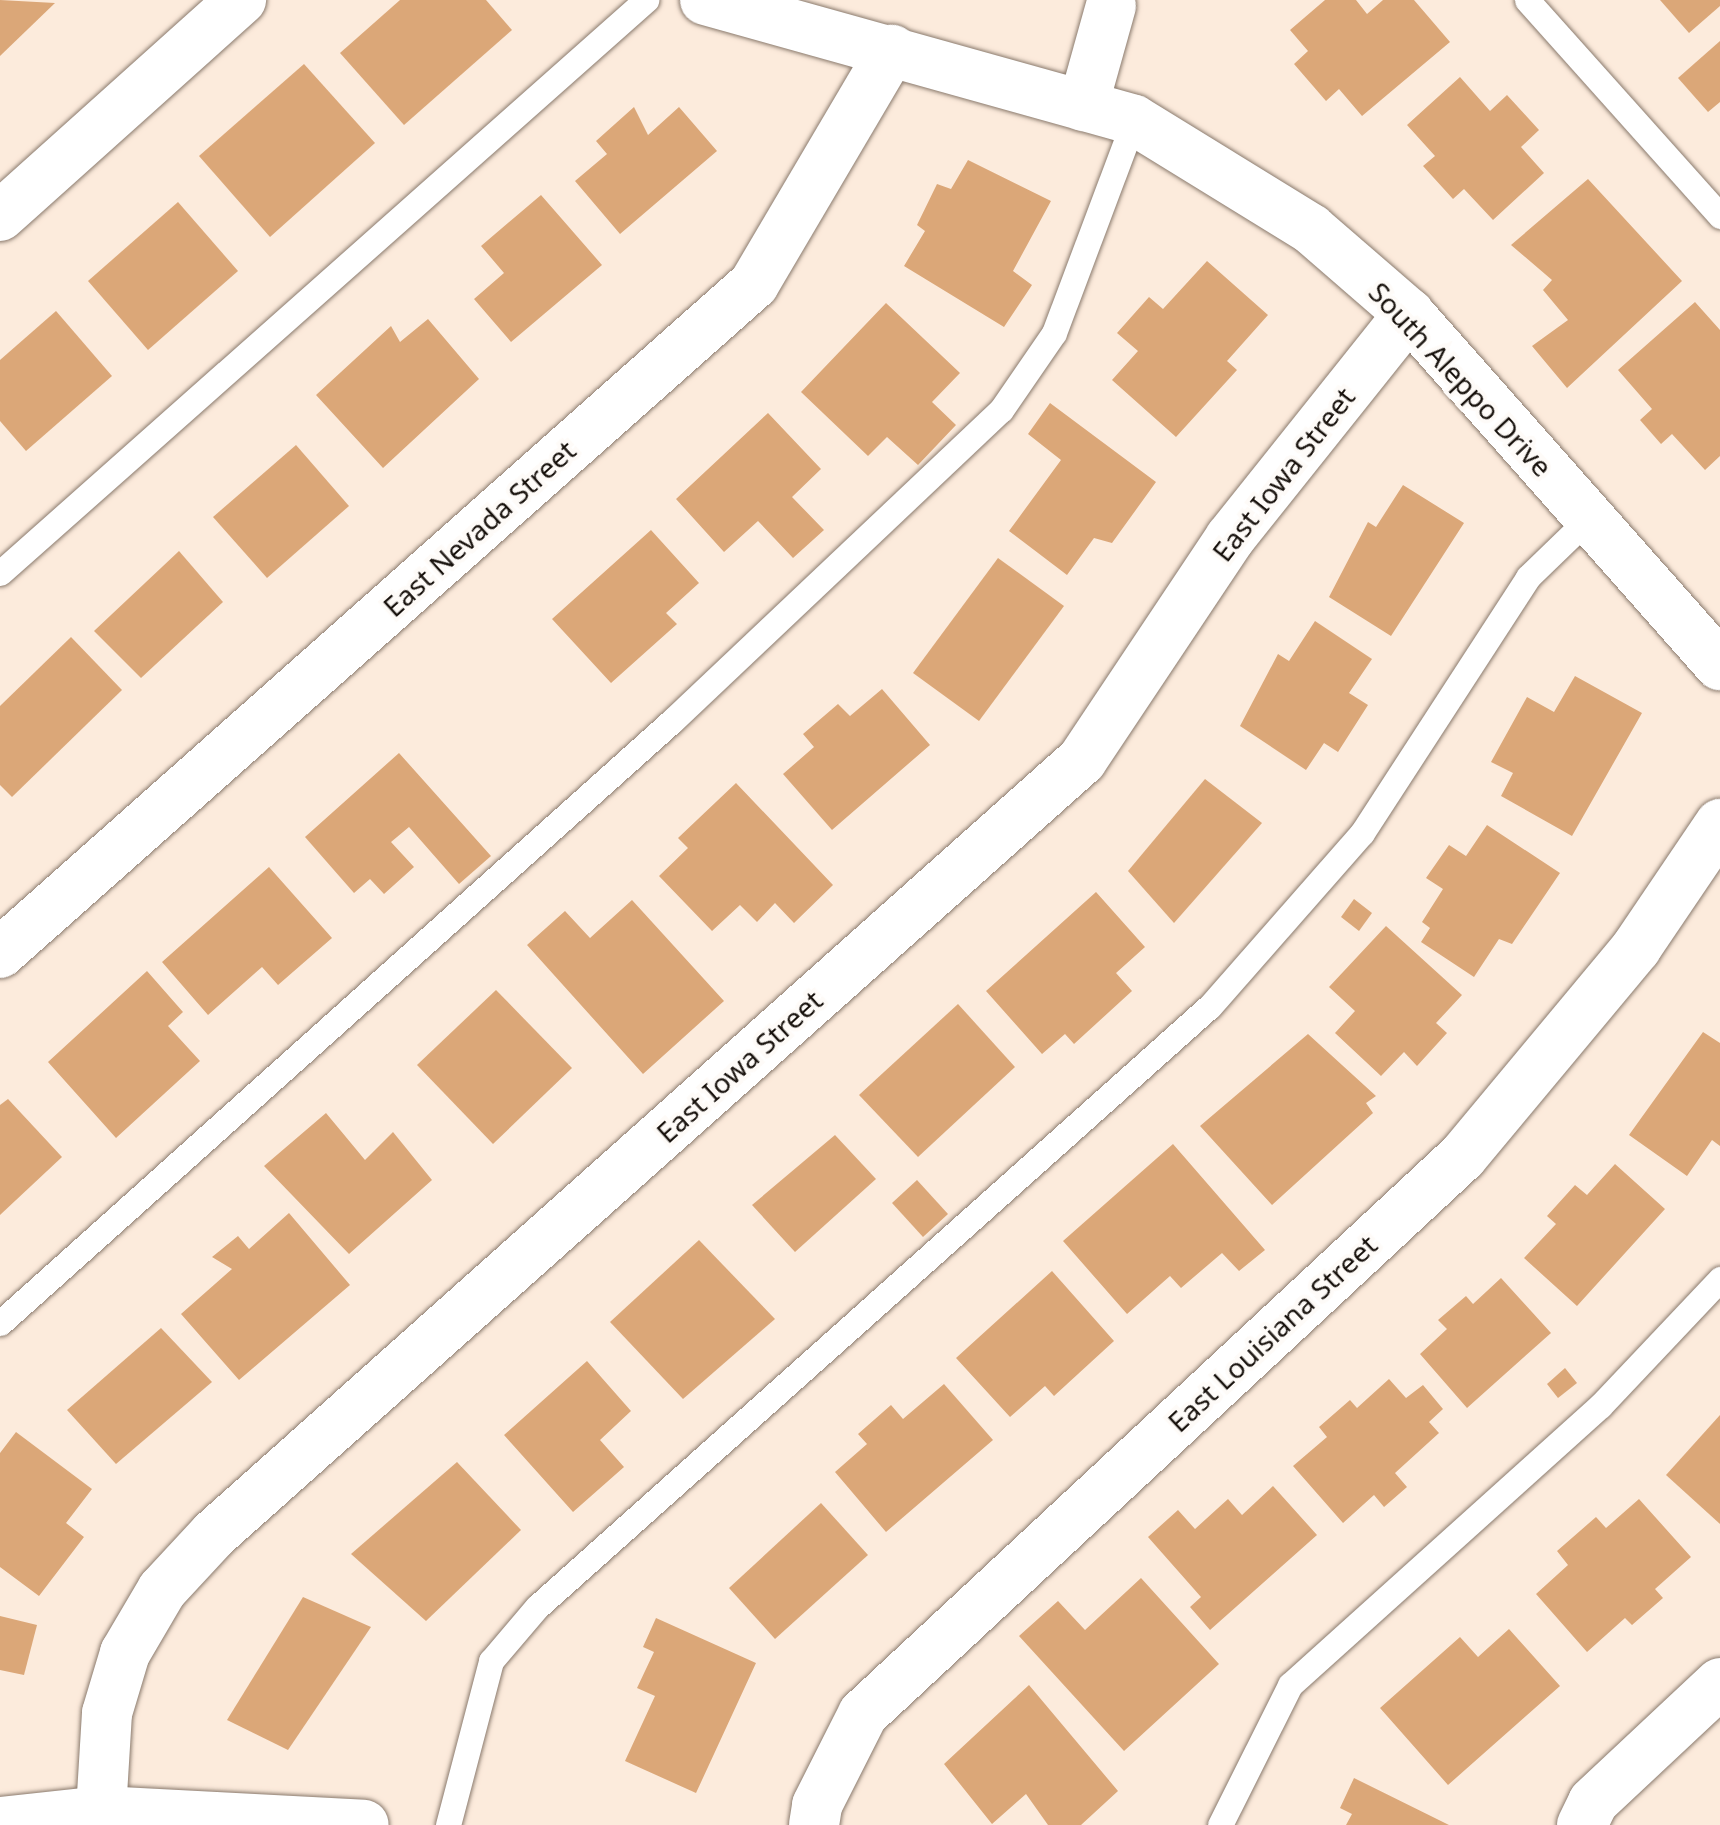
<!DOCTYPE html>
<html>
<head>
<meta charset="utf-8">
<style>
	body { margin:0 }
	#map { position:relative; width:1720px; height:1825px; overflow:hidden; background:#fcebdc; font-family:"Noto Sans",sans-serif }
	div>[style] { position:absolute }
	.building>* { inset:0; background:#dba778 }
	.roads { filter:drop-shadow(0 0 2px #8a7a6d) drop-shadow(0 0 2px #8a7a6d) }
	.lane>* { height:25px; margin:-12.5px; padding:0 12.5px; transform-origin:12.5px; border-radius:12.5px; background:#fff }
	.street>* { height:50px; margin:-25px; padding:0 25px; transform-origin:25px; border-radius:25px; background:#fff }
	span { translate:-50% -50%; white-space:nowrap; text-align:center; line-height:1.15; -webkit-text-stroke:8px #fefbf8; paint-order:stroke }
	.street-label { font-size:28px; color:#18120d }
</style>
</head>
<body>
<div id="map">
	<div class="building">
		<i style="clip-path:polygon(0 0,55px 3px,0 56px)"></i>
		<i style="clip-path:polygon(400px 0,486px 0,512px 30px,404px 125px,340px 53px)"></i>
		<i style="clip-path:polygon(1325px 0,1356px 0,1367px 14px,1383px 0,1414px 0,1450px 42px,1362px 116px,1339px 89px,1326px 101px,1294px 64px,1308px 51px,1290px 30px)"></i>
		<i style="clip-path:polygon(1660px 0,1720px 0,1720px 6px,1689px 33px)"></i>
		<i style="clip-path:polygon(1720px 41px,1720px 102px,1708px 112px,1678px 78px)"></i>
		<i style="clip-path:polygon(304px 64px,375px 143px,270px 237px,199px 156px)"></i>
		<i style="clip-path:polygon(1460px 77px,1490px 111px,1507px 95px,1539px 130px,1521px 147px,1544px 173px,1493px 220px,1464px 189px,1453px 199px,1423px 166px,1435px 156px,1407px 125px)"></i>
		<i style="clip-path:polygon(634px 107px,648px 135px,679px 107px,717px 151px,620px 234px,575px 181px,607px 154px,596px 141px)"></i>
		<i style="clip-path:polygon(968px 160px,1051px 201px,1013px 271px,1032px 285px,1004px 327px,904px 266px,925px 231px,917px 225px,937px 184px,951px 189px)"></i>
		<i style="clip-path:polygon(1588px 179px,1682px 281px,1567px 388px,1532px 346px,1568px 320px,1543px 290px,1552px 280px,1511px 245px)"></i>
		<i style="clip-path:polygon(541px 195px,602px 265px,511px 342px,474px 299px,504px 273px,481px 246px)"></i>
		<i style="clip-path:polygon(178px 202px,238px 271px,148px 350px,88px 281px)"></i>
		<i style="clip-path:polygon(1207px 261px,1268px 315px,1227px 361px,1237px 370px,1176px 437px,1112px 380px,1138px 351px,1117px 333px,1149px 297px,1163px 309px)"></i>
		<i style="clip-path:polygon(1695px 302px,1720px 330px,1720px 456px,1705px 470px,1672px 434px,1661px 444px,1640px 420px,1652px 409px,1618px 370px)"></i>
		<i style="clip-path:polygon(886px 303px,960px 373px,932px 402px,956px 425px,918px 465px,887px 437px,868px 456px,801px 392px)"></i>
		<i style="clip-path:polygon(56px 311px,112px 376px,26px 451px,0 421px,0 360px)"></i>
		<i style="clip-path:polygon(428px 319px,479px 379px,383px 468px,316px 395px,391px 326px,400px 342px)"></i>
		<i style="clip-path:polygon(1050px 403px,1156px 482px,1112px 543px,1094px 538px,1067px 575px,1009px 531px,1061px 460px,1028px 434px)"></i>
		<i style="clip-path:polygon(768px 413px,821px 469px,792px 497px,824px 530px,793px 558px,758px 521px,724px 552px,676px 499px)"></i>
		<i style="clip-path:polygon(296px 445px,349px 506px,267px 578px,213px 517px)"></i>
		<i style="clip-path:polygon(1403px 485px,1464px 523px,1391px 636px,1329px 597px,1368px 522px,1376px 527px)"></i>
		<i style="clip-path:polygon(651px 530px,699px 583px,666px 613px,677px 624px,611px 683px,552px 619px)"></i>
		<i style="clip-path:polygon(179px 551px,223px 602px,141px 678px,94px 631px)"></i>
		<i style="clip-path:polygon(998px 558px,1064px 606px,979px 721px,913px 673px)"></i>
		<i style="clip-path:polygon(1315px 621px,1372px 659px,1349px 693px,1368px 705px,1338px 752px,1324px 743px,1306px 770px,1240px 726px,1278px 654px,1289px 661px)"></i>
		<i style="clip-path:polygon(71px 637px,122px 690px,12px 797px,0 785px,0 706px)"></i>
		<i style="clip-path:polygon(1575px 676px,1642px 713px,1572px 836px,1501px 796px,1513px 773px,1491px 762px,1527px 697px,1554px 712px)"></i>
		<i style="clip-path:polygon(882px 689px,930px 745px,832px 830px,783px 774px,814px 747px,803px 734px,838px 704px,850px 716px)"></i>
		<i style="clip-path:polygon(399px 753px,491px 856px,459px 884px,409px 827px,391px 842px,414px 867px,384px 894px,370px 879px,354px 893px,305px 837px)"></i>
		<i style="clip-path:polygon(1205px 779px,1262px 823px,1174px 923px,1128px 871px)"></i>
		<i style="clip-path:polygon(736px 783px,833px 885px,794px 923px,775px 903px,757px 922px,740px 905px,712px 931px,659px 876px,688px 848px,678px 838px)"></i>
		<i style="clip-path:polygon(1487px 825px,1560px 873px,1512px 944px,1499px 939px,1474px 977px,1421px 942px,1430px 928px,1422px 922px,1443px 889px,1426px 878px,1449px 845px,1466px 856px)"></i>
		<i style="clip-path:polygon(269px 867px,332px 938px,278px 985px,262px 967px,208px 1015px,162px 962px)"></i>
		<i style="clip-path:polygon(1096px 892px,1145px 947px,1116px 973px,1132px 991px,1074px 1044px,1065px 1034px,1042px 1054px,986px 991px)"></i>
		<i style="clip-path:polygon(1354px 899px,1372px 913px,1359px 931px,1341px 917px)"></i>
		<i style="clip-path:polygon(632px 900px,724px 1001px,643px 1074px,527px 945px,565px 911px,590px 938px)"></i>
		<i style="clip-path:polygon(1386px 926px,1462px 995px,1436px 1023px,1447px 1033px,1417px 1066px,1404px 1052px,1381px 1076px,1335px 1033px,1355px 1011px,1329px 987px)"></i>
		<i style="clip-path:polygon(147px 971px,183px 1012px,168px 1026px,200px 1061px,116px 1138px,48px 1062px)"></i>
		<i style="clip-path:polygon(496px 990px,572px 1068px,493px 1144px,417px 1065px)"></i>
		<i style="clip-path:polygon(958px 1004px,1015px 1067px,918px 1157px,859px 1095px)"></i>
		<i style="clip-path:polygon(1703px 1032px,1720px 1043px,1720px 1146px,1712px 1140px,1687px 1176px,1629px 1135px)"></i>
		<i style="clip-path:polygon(1308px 1034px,1376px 1096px,1366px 1103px,1373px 1113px,1272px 1205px,1200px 1126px)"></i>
		<i style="clip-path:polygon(8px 1099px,62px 1157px,0 1215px,0 1105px)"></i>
		<i style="clip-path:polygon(326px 1113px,365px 1160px,393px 1132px,432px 1180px,349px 1254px,264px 1166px)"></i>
		<i style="clip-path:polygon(835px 1135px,876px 1179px,795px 1252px,752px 1205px)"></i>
		<i style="clip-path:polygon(1173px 1144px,1265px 1250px,1239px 1271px,1222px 1253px,1181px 1288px,1170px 1276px,1127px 1314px,1063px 1241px)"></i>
		<i style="clip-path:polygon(1615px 1164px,1665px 1209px,1577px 1306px,1524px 1258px,1556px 1224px,1547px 1216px,1575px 1185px,1587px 1195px)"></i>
		<i style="clip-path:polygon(917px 1180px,948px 1214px,923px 1237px,892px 1203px)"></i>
		<i style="clip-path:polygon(289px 1213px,350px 1285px,239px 1380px,181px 1314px,232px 1269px,212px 1257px,238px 1236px,249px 1249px)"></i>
		<i style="clip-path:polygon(699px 1240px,775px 1319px,683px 1399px,610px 1322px)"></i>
		<i style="clip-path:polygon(1052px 1271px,1114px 1341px,1054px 1396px,1045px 1386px,1010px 1417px,956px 1358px)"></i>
		<i style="clip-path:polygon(1501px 1278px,1551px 1333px,1467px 1408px,1420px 1354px,1447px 1329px,1438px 1320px,1466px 1296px,1473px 1304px)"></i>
		<i style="clip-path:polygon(161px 1328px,212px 1382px,116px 1464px,67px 1410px)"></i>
		<i style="clip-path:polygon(587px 1361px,631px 1411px,600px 1440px,624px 1467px,573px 1512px,504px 1435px)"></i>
		<i style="clip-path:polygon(1565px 1368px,1577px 1383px,1558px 1398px,1547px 1384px)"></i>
		<i style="clip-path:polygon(1389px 1379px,1406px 1398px,1423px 1385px,1443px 1409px,1429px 1422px,1439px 1433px,1395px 1473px,1407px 1487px,1384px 1507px,1374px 1495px,1343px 1523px,1293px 1466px,1327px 1437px,1319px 1427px,1350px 1400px,1357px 1408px)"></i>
		<i style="clip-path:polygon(944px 1384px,993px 1440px,886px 1532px,835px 1472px,867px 1444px,858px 1434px,891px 1405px,903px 1419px)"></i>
		<i style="clip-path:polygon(1720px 1415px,1720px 1524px,1666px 1475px)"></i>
		<i style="clip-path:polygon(16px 1432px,92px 1489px,66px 1523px,84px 1537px,39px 1596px,0 1567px,0 1453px)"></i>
		<i style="clip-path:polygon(457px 1462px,521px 1530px,426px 1621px,351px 1554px)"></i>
		<i style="clip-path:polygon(1273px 1486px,1317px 1535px,1210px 1630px,1190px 1607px,1201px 1597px,1148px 1537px,1178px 1510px,1195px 1529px,1228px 1499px,1242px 1515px)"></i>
		<i style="clip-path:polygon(1639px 1499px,1691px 1557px,1655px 1589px,1663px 1598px,1632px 1625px,1625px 1618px,1587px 1652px,1536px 1594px,1568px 1565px,1557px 1551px,1596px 1517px,1606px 1528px)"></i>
		<i style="clip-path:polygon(821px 1503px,868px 1555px,775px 1639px,729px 1588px)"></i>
		<i style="clip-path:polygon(1141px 1578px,1219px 1664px,1124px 1751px,1019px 1636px,1058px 1601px,1085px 1630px)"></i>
		<i style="clip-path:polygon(303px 1597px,371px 1627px,288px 1750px,227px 1720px)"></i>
		<i style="clip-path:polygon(0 1616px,37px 1625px,24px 1675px,0 1670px)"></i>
		<i style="clip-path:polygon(656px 1618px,756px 1663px,696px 1793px,625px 1761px,655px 1696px,637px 1688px,654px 1652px,643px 1647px)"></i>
		<i style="clip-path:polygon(1509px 1629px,1560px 1686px,1448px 1785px,1380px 1708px,1460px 1637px,1478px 1657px)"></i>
		<i style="clip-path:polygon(1029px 1685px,1118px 1791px,1081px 1825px,1048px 1825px,1026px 1794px,992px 1824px,944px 1764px)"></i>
		<i style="clip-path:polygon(1354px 1778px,1449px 1825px,1346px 1825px,1352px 1814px,1340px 1808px)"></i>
	</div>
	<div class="roads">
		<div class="lane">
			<i style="left:1527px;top:0;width:290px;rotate:48.2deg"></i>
			<i style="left:0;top:573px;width:864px;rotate:-41.57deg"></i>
			<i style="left:0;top:1323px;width:904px;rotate:-41.86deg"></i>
			<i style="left:673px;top:720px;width:451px;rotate:-43.4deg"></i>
			<i style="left:1001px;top:410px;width:93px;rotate:-55.5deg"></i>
			<i style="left:1054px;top:333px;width:228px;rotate:-69.4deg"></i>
			<i style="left:448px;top:1825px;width:170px;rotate:-75.3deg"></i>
			<i style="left:491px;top:1661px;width:71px;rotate:-49.6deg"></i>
			<i style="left:537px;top:1607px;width:902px;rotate:-41.77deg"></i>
			<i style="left:1210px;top:1006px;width:230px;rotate:-48.7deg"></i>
			<i style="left:1362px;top:833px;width:305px;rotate:-57deg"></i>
			<i style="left:1528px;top:577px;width:85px;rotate:-44deg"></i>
			<i style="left:1220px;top:1825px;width:157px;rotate:-63.4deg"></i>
			<i style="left:1290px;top:1685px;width:417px;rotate:-42deg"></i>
			<i style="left:1600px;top:1406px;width:175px;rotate:-46.6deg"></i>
		</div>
		<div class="street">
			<i style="left:705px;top:0;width:445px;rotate:15.6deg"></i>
			<i style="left:1134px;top:120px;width:208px;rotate:31.6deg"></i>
			<i style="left:1311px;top:229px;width:130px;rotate:40.9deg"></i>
			<i style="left:1409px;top:314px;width:469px;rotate:48.5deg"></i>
			<i style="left:1083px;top:106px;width:104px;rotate:-74.4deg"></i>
			<i style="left:0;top:216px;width:324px;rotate:-41.9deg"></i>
			<i style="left:0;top:953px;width:1008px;rotate:-41.58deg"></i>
			<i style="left:754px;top:284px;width:272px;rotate:-59.5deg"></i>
			<i style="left:101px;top:1811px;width:98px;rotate:-86.5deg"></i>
			<i style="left:107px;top:1713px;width:63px;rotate:-73.3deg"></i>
			<i style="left:125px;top:1653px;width:73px;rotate:-59.6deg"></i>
			<i style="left:162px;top:1590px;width:76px;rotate:-47.1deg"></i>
			<i style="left:214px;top:1534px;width:1163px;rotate:-41.72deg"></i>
			<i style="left:1082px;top:760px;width:267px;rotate:-56.3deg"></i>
			<i style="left:1230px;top:538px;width:287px;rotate:-51.4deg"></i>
			<i style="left:0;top:1822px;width:102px;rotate:-6.2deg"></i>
			<i style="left:101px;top:1811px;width:263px;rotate:3deg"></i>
			<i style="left:814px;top:1825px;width:20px;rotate:-81deg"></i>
			<i style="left:817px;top:1805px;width:102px;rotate:-63.2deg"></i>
			<i style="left:863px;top:1714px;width:819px;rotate:-42.92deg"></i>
			<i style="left:1463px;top:1156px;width:271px;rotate:-50.2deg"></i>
			<i style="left:1636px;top:948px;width:150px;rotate:-55.9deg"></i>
			<i style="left:1582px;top:1825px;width:25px;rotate:-64deg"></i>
			<i style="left:1593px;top:1802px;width:174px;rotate:-43.1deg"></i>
		</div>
	</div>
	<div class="street-label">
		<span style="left:1461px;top:379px;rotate:47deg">South Aleppo Drive</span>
		<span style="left:1283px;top:474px;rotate:-52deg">East Iowa Street</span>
		<span style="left:479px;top:528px;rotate:-42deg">East Nevada Street</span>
		<span style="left:739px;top:1066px;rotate:-42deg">East Iowa Street</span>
		<span style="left:1272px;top:1333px;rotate:-43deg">East Louisiana Street</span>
	</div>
</div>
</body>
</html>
